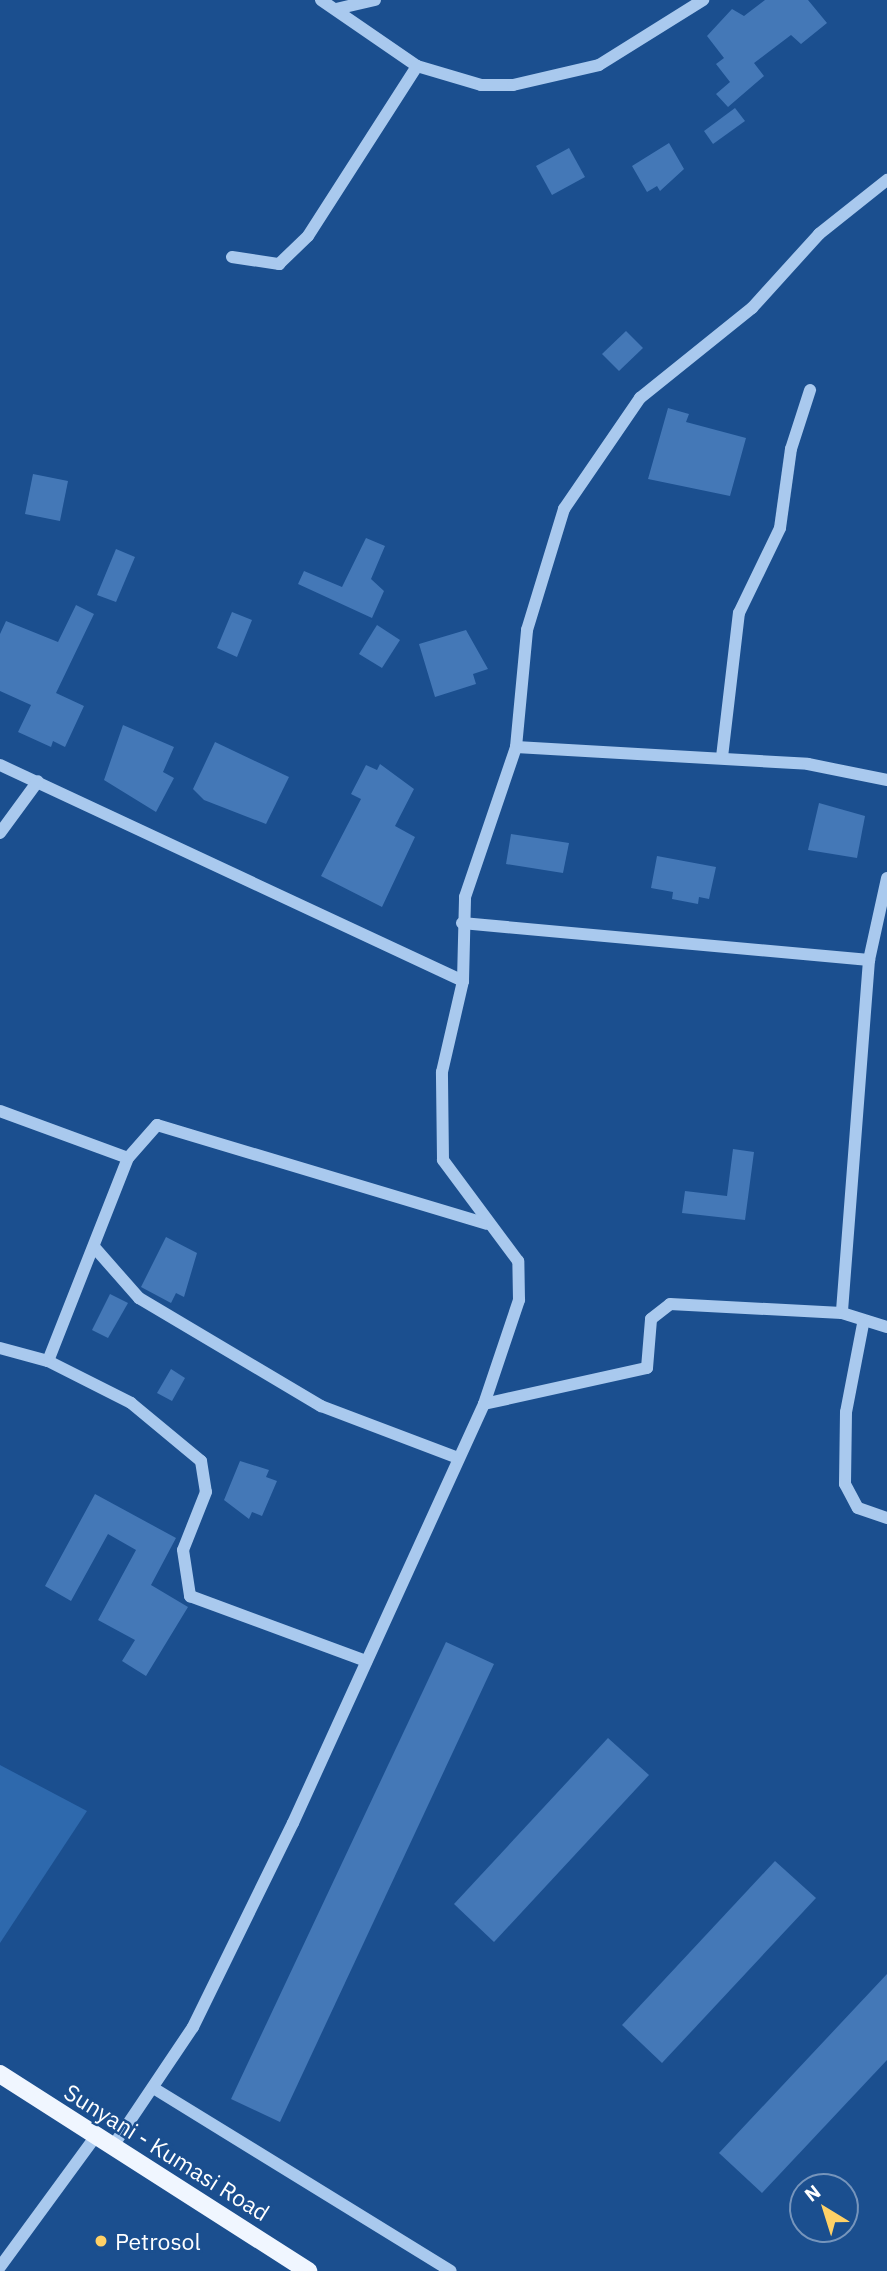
<!DOCTYPE html>
<html>
<head>
<meta charset="utf-8">
<style>
	body { margin:0 }
	#map { position:relative; width:887px; height:2271px; overflow:hidden; background:#1b4f8f; font-family:"IBM Plex Sans",sans-serif }
	div>[style] { position:absolute }
	.green>* { inset:0; background:#2e69ad }
	.building>* { inset:0; background:#4478b7 }
	.minor>* { height:12px; margin:-6px; padding:0 6px; transform-origin:6px; border-radius:6px; background:#a9c9ee }
	.major>* { height:18px; margin:-9px; padding:0 9px; transform-origin:9px; border-radius:9px; background:#f0f6ff }
	.dots>* { width:19px; height:19px; translate:-50% -50%; box-sizing:border-box; border:4px solid #1b4f8f; border-radius:50% }
	span { translate:-50% -50%; white-space:nowrap; text-align:center; line-height:1.15; -webkit-text-stroke:5px #1b4f8f; paint-order:stroke }
	.street-label { font-size:23px; color:#fff }
	.poi-label { font-size:23px; color:#fff }
	.left { translate:0 -50%; text-align:left }
	.north { position:absolute; left:789px; top:2173px; width:70px; height:70px; box-sizing:border-box; background:#1b4f8f; border:2px solid #7695bc; border-radius:50%; rotate:322deg; font-size:19px; font-weight:700; line-height:28px; text-align:center; color:#fff }
	.north::after { content:''; display:block; margin:auto; width:24px; height:32px; background:#ffd166; clip-path:polygon(50% 0,100% 100%,50% 72%,0 100%) }
</style>
</head>
<body>
<div id="map">
	<div class="green">
		<i style="clip-path:polygon(0 1765px,87px 1811px,0 1943px)"></i>
	</div>
	<div class="building">
		<i style="clip-path:polygon(765px 0,808px 0,827px 23px,801px 44px,791px 35px,754px 63px,764px 76px,728px 107px,716px 94px,730px 82px,716px 64px,724px 58px,707px 36px,732px 9px,744px 16px)"></i>
		<i style="clip-path:polygon(735px 108px,745px 121px,713px 144px,704px 131px)"></i>
		<i style="clip-path:polygon(669px 143px,684px 169px,660px 191px,657px 186px,647px 192px,632px 166px)"></i>
		<i style="clip-path:polygon(569px 148px,585px 177px,552px 195px,536px 166px)"></i>
		<i style="clip-path:polygon(626px 331px,643px 348px,619px 371px,602px 354px)"></i>
		<i style="clip-path:polygon(668px 408px,689px 414px,686px 422px,746px 438px,730px 496px,648px 479px)"></i>
		<i style="clip-path:polygon(33px 474px,68px 481px,60px 521px,25px 514px)"></i>
		<i style="clip-path:polygon(366px 538px,385px 546px,371px 579px,384px 591px,372px 618px,298px 584px,304px 571px,342px 587px)"></i>
		<i style="clip-path:polygon(116px 549px,135px 557px,116px 602px,97px 595px)"></i>
		<i style="clip-path:polygon(76px 605px,94px 614px,56px 693px,84px 706px,65px 747px,53px 741px,51px 747px,18px 732px,31px 705px,0 691px,0 634px,6px 621px,58px 642px)"></i>
		<i style="clip-path:polygon(232px 612px,252px 620px,237px 657px,217px 648px)"></i>
		<i style="clip-path:polygon(377px 625px,400px 640px,382px 668px,359px 654px)"></i>
		<i style="clip-path:polygon(466px 630px,488px 669px,473px 674px,476px 684px,435px 697px,419px 644px)"></i>
		<i style="clip-path:polygon(123px 725px,174px 747px,163px 772px,174px 778px,156px 812px,104px 780px)"></i>
		<i style="clip-path:polygon(215px 742px,289px 777px,266px 824px,204px 800px,193px 789px)"></i>
		<i style="clip-path:polygon(380px 764px,414px 789px,395px 826px,415px 837px,382px 907px,321px 876px,361px 799px,351px 794px,366px 765px,377px 770px)"></i>
		<i style="clip-path:polygon(819px 803px,865px 816px,857px 858px,808px 850px)"></i>
		<i style="clip-path:polygon(511px 834px,569px 843px,563px 873px,506px 864px)"></i>
		<i style="clip-path:polygon(657px 856px,716px 867px,709px 899px,699px 897px,698px 904px,672px 899px,673px 892px,651px 888px)"></i>
		<i style="clip-path:polygon(733px 1149px,754px 1152px,745px 1220px,682px 1213px,685px 1191px,727px 1196px)"></i>
		<i style="clip-path:polygon(166px 1237px,197px 1253px,184px 1297px,176px 1293px,171px 1303px,141px 1287px)"></i>
		<i style="clip-path:polygon(110px 1294px,128px 1303px,108px 1338px,92px 1330px)"></i>
		<i style="clip-path:polygon(171px 1369px,185px 1378px,172px 1401px,157px 1393px)"></i>
		<i style="clip-path:polygon(240px 1461px,269px 1470px,266px 1477px,277px 1481px,262px 1516px,252px 1512px,249px 1519px,224px 1500px)"></i>
		<i style="clip-path:polygon(95px 1494px,176px 1538px,151px 1585px,188px 1607px,146px 1676px,122px 1661px,135px 1640px,98px 1620px,136px 1550px,108px 1534px,71px 1601px,45px 1586px)"></i>
		<i style="clip-path:polygon(446px 1642px,494px 1664px,280px 2122px,231px 2099px)"></i>
		<i style="clip-path:polygon(608px 1738px,649px 1775px,494px 1942px,454px 1904px)"></i>
		<i style="clip-path:polygon(775px 1861px,816px 1898px,662px 2063px,622px 2025px)"></i>
		<i style="clip-path:polygon(887px 1974px,887px 2060px,762px 2193px,719px 2153px)"></i>
	</div>
	<div class="minor">
		<i style="left:321px;top:0;width:116px;rotate:34.5deg"></i>
		<i style="left:417px;top:66px;width:67px;rotate:16.5deg"></i>
		<i style="left:481px;top:85px;width:32px"></i>
		<i style="left:513px;top:85px;width:88px;rotate:-13.1deg"></i>
		<i style="left:599px;top:65px;width:123px;rotate:-32deg"></i>
		<i style="left:336px;top:9px;width:40px;rotate:-13deg"></i>
		<i style="left:232px;top:257px;width:48px;rotate:8.5deg"></i>
		<i style="left:279px;top:264px;width:40px;rotate:-44deg"></i>
		<i style="left:308px;top:236px;width:202px;rotate:-57.3deg"></i>
		<i style="left:516px;top:747px;width:292px;rotate:3.3deg"></i>
		<i style="left:808px;top:764px;width:81px;rotate:11.4deg"></i>
		<i style="left:722px;top:757px;width:145px;rotate:-83.3deg"></i>
		<i style="left:739px;top:613px;width:94px;rotate:-64.2deg"></i>
		<i style="left:780px;top:528px;width:80px;rotate:-82.1deg"></i>
		<i style="left:791px;top:449px;width:62px;rotate:-72.1deg"></i>
		<i style="left:0;top:765px;width:511px;rotate:25.01deg"></i>
		<i style="left:0;top:833px;width:64px;rotate:-53.8deg"></i>
		<i style="left:462px;top:923px;width:409px;rotate:5.2deg"></i>
		<i style="left:869px;top:960px;width:354px;rotate:94.4deg"></i>
		<i style="left:842px;top:1313px;width:47px;rotate:17.3deg"></i>
		<i style="left:869px;top:960px;width:84px;rotate:-77.6deg"></i>
		<i style="left:0;top:1111px;width:136px;rotate:20.2deg"></i>
		<i style="left:95px;top:1248px;width:67px;rotate:48.7deg"></i>
		<i style="left:139px;top:1298px;width:212px;rotate:30.7deg"></i>
		<i style="left:321px;top:1406px;width:147px;rotate:20.8deg"></i>
		<i style="left:863px;top:1324px;width:90px;rotate:100.9deg"></i>
		<i style="left:846px;top:1412px;width:72px;rotate:90.8deg"></i>
		<i style="left:845px;top:1484px;width:27px;rotate:62deg"></i>
		<i style="left:858px;top:1508px;width:31px;rotate:19deg"></i>
		<i style="left:0;top:1348px;width:50px;rotate:15.2deg"></i>
		<i style="left:48px;top:1361px;width:93px;rotate:26.8deg"></i>
		<i style="left:131px;top:1403px;width:91px;rotate:39.6deg"></i>
		<i style="left:201px;top:1461px;width:31px;rotate:81deg"></i>
		<i style="left:206px;top:1492px;width:62px;rotate:111.6deg"></i>
		<i style="left:183px;top:1550px;width:47px;rotate:81.3deg"></i>
		<i style="left:190px;top:1596px;width:188px;rotate:20.3deg"></i>
		<i style="left:48px;top:1361px;width:218px;rotate:-68.5deg"></i>
		<i style="left:128px;top:1158px;width:44px;rotate:-48.7deg"></i>
		<i style="left:157px;top:1125px;width:344px;rotate:16.7deg"></i>
		<i style="left:484px;top:1404px;width:167px;rotate:-12.5deg"></i>
		<i style="left:647px;top:1368px;width:49px;rotate:-85.3deg"></i>
		<i style="left:651px;top:1319px;width:24px;rotate:-38deg"></i>
		<i style="left:670px;top:1304px;width:172px;rotate:3deg"></i>
		<i style="left:155px;top:2089px;width:347px;rotate:31.6deg"></i>
		<i style="left:113px;top:2146px;width:143px;rotate:-56.1deg"></i>
		<i style="left:193px;top:2027px;width:227px;rotate:-63.9deg"></i>
		<i style="left:293px;top:1823px;width:460px;rotate:-65.5deg"></i>
		<i style="left:484px;top:1404px;width:110px;rotate:-71.4deg"></i>
		<i style="left:519px;top:1300px;width:39px;rotate:-91deg"></i>
		<i style="left:518px;top:1261px;width:126px;rotate:-126.6deg"></i>
		<i style="left:443px;top:1160px;width:88px;rotate:-90.7deg"></i>
		<i style="left:442px;top:1072px;width:93px;rotate:-77deg"></i>
		<i style="left:463px;top:981px;width:84px;rotate:-88.6deg"></i>
		<i style="left:465px;top:897px;width:158px;rotate:-71.2deg"></i>
		<i style="left:516px;top:747px;width:118px;rotate:-84.6deg"></i>
		<i style="left:527px;top:630px;width:127px;rotate:-73deg"></i>
		<i style="left:564px;top:509px;width:135px;rotate:-55.6deg"></i>
		<i style="left:640px;top:398px;width:144px;rotate:-38.8deg"></i>
		<i style="left:752px;top:308px;width:100px;rotate:-47.8deg"></i>
		<i style="left:819px;top:234px;width:87px;rotate:-38.5deg"></i>
		<i style="left:0;top:2267px;width:162px;rotate:-53.8deg"></i>
	</div>
	<div class="major">
		<i style="left:0;top:2074px;width:366px;rotate:32.6deg"></i>
	</div>
	<div class="dots">
		<i style="left:101px;top:2241px;background:#ffd166"></i>
	</div>
	<div class="street-label">
		<span style="left:167px;top:2152px;rotate:32deg">Sunyani - Kumasi Road</span>
	</div>
	<div class="poi-label">
		<span class="left" style="left:115px;top:2241px">Petrosol</span>
	</div>
	<div class="north">N</div>
</div>
</body>
</html>
